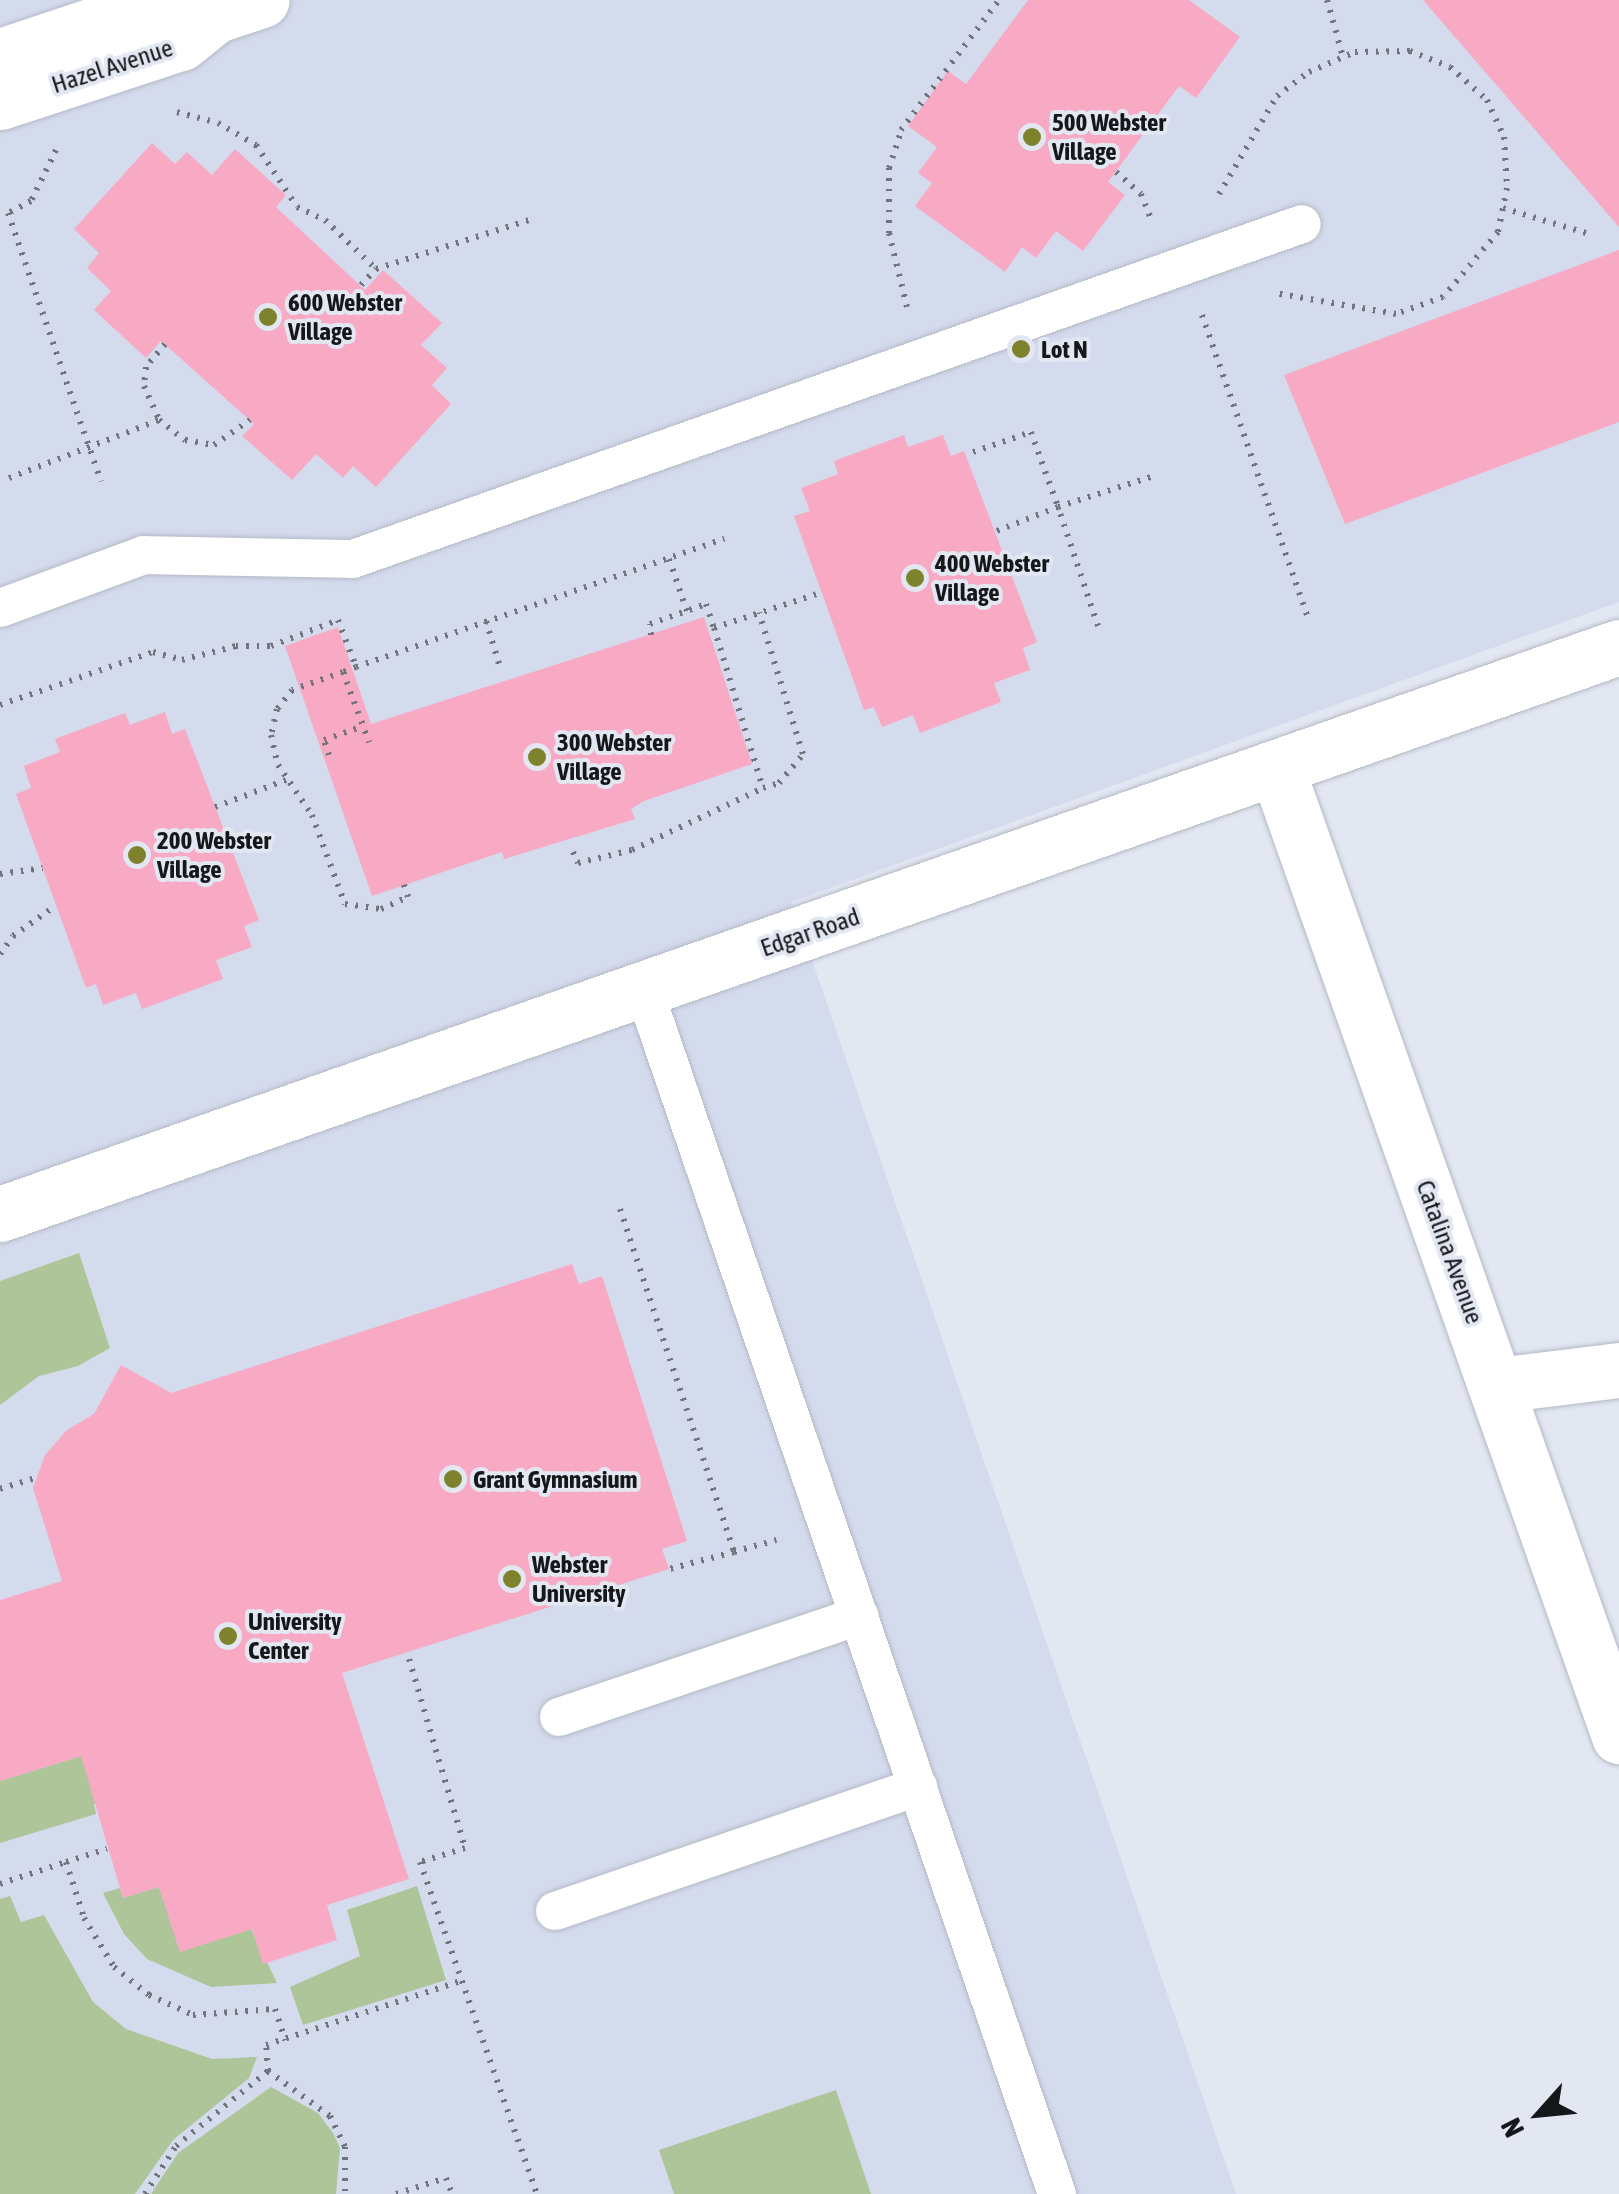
<!DOCTYPE html>
<html>
<head>
<meta charset="utf-8">
<style>
	body { margin:0 }
	#map { position:relative; width:1619px; height:2194px; overflow:hidden; background:#e2e7f2; font-family:"Asap Condensed",sans-serif }
	div>[style] { position:absolute }
	.built>* { inset:0; background:#d4dbed }
	.green>* { inset:0; background:#aec499 }
	.building>* { inset:0; background:#f8a9c3 }
	.path>* { height:6px; margin-top:-3px; transform-origin:0; background:repeating-linear-gradient(90deg,#72757d 0 2.5px,transparent 0 10.5px) }
	.roads { filter:drop-shadow(0 0 2px #b4b9c4) drop-shadow(0 0 2px #b4b9c4) }
	.service>* { height:38px; margin:-19px; padding:0 19px; transform-origin:19px; border-radius:19px; background:#fff }
	.minor>* { height:55px; margin:-27.5px; padding:0 27.5px; transform-origin:27.5px; border-radius:27.5px; background:#fff }
	.tertiary>* { height:55px; margin:-27.5px; padding:0 27.5px; transform-origin:27.5px; border-radius:27.5px; background:#fff }
	.dots>* { width:28px; height:28px; translate:-50% -50%; box-sizing:border-box; border:5px solid #e2e7f2; border-radius:50% }
	span { translate:-50% -50%; white-space:nowrap; text-align:center; line-height:1.15; -webkit-text-stroke:8px #e2e7f2; paint-order:stroke }
	.street-label { font-size:25px; color:#15171b }
	.poi-label { font-size:25px; color:#15171b; font-weight:700 }
	.left { translate:0 -50%; text-align:left }
	.north { position:absolute; left:1489px; top:2064px; width:100px; height:100px; -webkit-text-stroke:8px #e2e7f2; paint-order:stroke; rotate:243deg; font-size:28px; font-weight:700; line-height:40px; text-align:center; color:#15171b }
	.north::after { content:''; display:block; margin:auto; width:35px; height:45px; background:#15171b; clip-path:polygon(50% 0,100% 100%,50% 72%,0 100%) }
</style>
</head>
<body>
<div id="map">
	<div class="built">
		<i style="clip-path:polygon(0 0,1619px 0,1619px 602px,792px 902px,1236px 2194px,0 2194px)"></i>
	</div>
	<div class="green">
		<i style="clip-path:polygon(79px 1253px,110px 1348px,78px 1366px,39px 1376px,0 1405px,0 1281px)"></i>
		<i style="clip-path:polygon(113px 1746px,128px 1794px,94px 1804px,96px 1814px,0 1843px,0 1781px)"></i>
		<i style="clip-path:polygon(417px 1886px,446px 1980px,303px 2025px,290px 1987px,360px 1956px,347px 1910px)"></i>
		<i style="clip-path:polygon(159px 1887px,180px 1951px,251px 1929px,277px 1983px,211px 1987px,147px 1959px,124px 1934px,103px 1893px,120px 1888px,123px 1898px)"></i>
		<i style="clip-path:polygon(10px 1896px,21px 1922px,44px 1915px,93px 2002px,126px 2029px,212px 2059px,257px 2057px,249px 2078px,173px 2140px,135px 2194px,0 2194px,0 1899px)"></i>
		<i style="clip-path:polygon(271px 2087px,318px 2113px,333px 2133px,340px 2148px,336px 2194px,151px 2194px,178px 2153px)"></i>
		<i style="clip-path:polygon(836px 2090px,871px 2194px,674px 2194px,659px 2150px)"></i>
	</div>
	<div class="building">
		<i style="clip-path:polygon(1028px 0,1189px 0,1240px 37px,1196px 98px,1179px 86px,1108px 182px,1125px 195px,1083px 251px,1056px 231px,1036px 258px,1022px 247px,1005px 272px,915px 206px,932px 183px,918px 173px,937px 147px,908px 126px,948px 71px,966px 84px)"></i>
		<i style="clip-path:polygon(1423px 0,1619px 0,1619px 227px)"></i>
		<i style="clip-path:polygon(152px 143px,175px 164px,187px 152px,212px 175px,235px 149px,286px 195px,276px 207px,365px 290px,383px 270px,442px 323px,421px 345px,447px 368px,432px 385px,451px 404px,376px 487px,353px 466px,343px 478px,316px 454px,292px 480px,242px 436px,254px 424px,161px 341px,146px 358px,94px 310px,111px 291px,87px 268px,99px 253px,74px 229px)"></i>
		<i style="clip-path:polygon(1619px 250px,1619px 422px,1345px 524px,1284px 375px)"></i>
		<i style="clip-path:polygon(904px 435px,908px 447px,943px 435px,951px 456px,964px 451px,1037px 642px,1023px 648px,1030px 670px,994px 683px,1001px 702px,920px 733px,913px 715px,882px 727px,874px 707px,864px 710px,794px 516px,810px 511px,801px 488px,838px 474px,834px 461px)"></i>
		<i style="clip-path:polygon(704px 617px,752px 764px,644px 801px,631px 809px,635px 819px,504px 859px,502px 852px,372px 896px,285px 646px,338px 627px,371px 724px)"></i>
		<i style="clip-path:polygon(165px 712px,172px 734px,185px 729px,259px 920px,244px 926px,252px 947px,216px 960px,223px 979px,142px 1009px,136px 993px,103px 1005px,96px 984px,86px 988px,16px 794px,31px 788px,24px 766px,60px 752px,55px 739px,125px 713px,130px 725px)"></i>
		<i style="clip-path:polygon(572px 1264px,579px 1284px,602px 1276px,687px 1541px,662px 1549px,669px 1569px,342px 1673px,409px 1879px,327px 1905px,337px 1940px,263px 1964px,252px 1929px,180px 1952px,159px 1887px,123px 1898px,81px 1756px,0 1781px,0 1600px,62px 1581px,33px 1488px,45px 1455px,67px 1430px,94px 1414px,121px 1365px,171px 1393px)"></i>
	</div>
	<div class="path">
		<i style="left:1327px;top:0;width:59px;rotate:74.3deg"></i>
		<i style="left:177px;top:112px;width:42px;rotate:15deg"></i>
		<i style="left:218px;top:123px;width:44px;rotate:30.1deg"></i>
		<i style="left:256px;top:145px;width:74px;rotate:56.5deg"></i>
		<i style="left:297px;top:207px;width:31px;rotate:25deg"></i>
		<i style="left:325px;top:220px;width:71px;rotate:43.9deg"></i>
		<i style="left:56px;top:150px;width:57px;rotate:116.1deg"></i>
		<i style="left:31px;top:201px;width:26px;rotate:152deg"></i>
		<i style="left:8px;top:213px;width:284px;rotate:70.9deg"></i>
		<i style="left:1116px;top:172px;width:33px;rotate:41deg"></i>
		<i style="left:1141px;top:194px;width:27px;rotate:68deg"></i>
		<i style="left:1219px;top:194px;width:114px;rotate:-59.4deg"></i>
		<i style="left:1277px;top:96px;width:40px;rotate:-37deg"></i>
		<i style="left:1309px;top:72px;width:50px;rotate:-23.5deg"></i>
		<i style="left:1355px;top:52px;width:55px;rotate:-1deg"></i>
		<i style="left:1410px;top:51px;width:43px;rotate:21.8deg"></i>
		<i style="left:1450px;top:67px;width:50px;rotate:41.7deg"></i>
		<i style="left:1487px;top:100px;width:41px;rotate:65.3deg"></i>
		<i style="left:1504px;top:137px;width:51px;rotate:86.6deg"></i>
		<i style="left:1507px;top:188px;width:45px;rotate:101.6deg"></i>
		<i style="left:1498px;top:232px;width:85px;rotate:130.2deg"></i>
		<i style="left:1443px;top:297px;width:50px;rotate:160.1deg"></i>
		<i style="left:1396px;top:314px;width:123px;rotate:-170.2deg"></i>
		<i style="left:1503px;top:208px;width:87px;rotate:16.8deg"></i>
		<i style="left:361px;top:285px;width:22px;rotate:-47deg"></i>
		<i style="left:376px;top:269px;width:162px;rotate:-17.7deg"></i>
		<i style="left:907px;top:307px;width:76px;rotate:-103.7deg"></i>
		<i style="left:889px;top:233px;width:65px;rotate:-90deg"></i>
		<i style="left:889px;top:168px;width:40px;rotate:-72deg"></i>
		<i style="left:901px;top:130px;width:163px;rotate:-53deg"></i>
		<i style="left:1202px;top:315px;width:318px;rotate:70.7deg"></i>
		<i style="left:165px;top:344px;width:30px;rotate:130deg"></i>
		<i style="left:146px;top:367px;width:19px;rotate:96deg"></i>
		<i style="left:144px;top:386px;width:37px;rotate:66deg"></i>
		<i style="left:159px;top:420px;width:33px;rotate:38deg"></i>
		<i style="left:185px;top:440px;width:29px;rotate:10deg"></i>
		<i style="left:214px;top:445px;width:44px;rotate:-34.8deg"></i>
		<i style="left:973px;top:452px;width:61px;rotate:-19deg"></i>
		<i style="left:1031px;top:432px;width:80px;rotate:70.2deg"></i>
		<i style="left:1058px;top:507px;width:69px;rotate:158.7deg"></i>
		<i style="left:9px;top:478px;width:161px;rotate:-21.1deg"></i>
		<i style="left:669px;top:559px;width:55px;rotate:70.9deg"></i>
		<i style="left:486px;top:621px;width:45px;rotate:73.2deg"></i>
		<i style="left:1098px;top:626px;width:126px;rotate:-108.6deg"></i>
		<i style="left:1058px;top:507px;width:101px;rotate:-17.9deg"></i>
		<i style="left:714px;top:628px;width:167px;rotate:73deg"></i>
		<i style="left:763px;top:788px;width:17px;rotate:-17deg"></i>
		<i style="left:779px;top:783px;width:38px;rotate:-50deg"></i>
		<i style="left:803px;top:754px;width:148px;rotate:-107.3deg"></i>
		<i style="left:651px;top:635px;width:11px;rotate:-95deg"></i>
		<i style="left:650px;top:624px;width:59px;rotate:-19.7deg"></i>
		<i style="left:706px;top:604px;width:25px;rotate:72deg"></i>
		<i style="left:714px;top:628px;width:115px;rotate:-18.3deg"></i>
		<i style="left:356px;top:667px;width:14px;rotate:159deg"></i>
		<i style="left:343px;top:672px;width:75px;rotate:69.6deg"></i>
		<i style="left:343px;top:672px;width:54px;rotate:160.6deg"></i>
		<i style="left:292px;top:690px;width:24px;rotate:128deg"></i>
		<i style="left:277px;top:709px;width:27px;rotate:103deg"></i>
		<i style="left:271px;top:735px;width:31px;rotate:77deg"></i>
		<i style="left:278px;top:765px;width:60px;rotate:55.8deg"></i>
		<i style="left:312px;top:815px;width:95px;rotate:69.7deg"></i>
		<i style="left:345px;top:904px;width:36px;rotate:8deg"></i>
		<i style="left:381px;top:909px;width:30px;rotate:-24deg"></i>
		<i style="left:408px;top:897px;width:13px;rotate:-108deg"></i>
		<i style="left:0;top:705px;width:162px;rotate:-19.1deg"></i>
		<i style="left:153px;top:652px;width:30px;rotate:15deg"></i>
		<i style="left:182px;top:660px;width:56px;rotate:-14.5deg"></i>
		<i style="left:236px;top:646px;width:35px"></i>
		<i style="left:271px;top:646px;width:72px;rotate:-21.2deg"></i>
		<i style="left:338px;top:620px;width:50px;rotate:69deg"></i>
		<i style="left:356px;top:667px;width:390px;rotate:-19.2deg"></i>
		<i style="left:329px;top:755px;width:16px;rotate:-108deg"></i>
		<i style="left:324px;top:740px;width:41px;rotate:-19.7deg"></i>
		<i style="left:215px;top:807px;width:76px;rotate:-20.8deg"></i>
		<i style="left:573px;top:852px;width:12px;rotate:66deg"></i>
		<i style="left:578px;top:863px;width:56px;rotate:-13.5deg"></i>
		<i style="left:632px;top:850px;width:145px;rotate:-25.3deg"></i>
		<i style="left:0;top:874px;width:43px;rotate:-7.9deg"></i>
		<i style="left:0;top:954px;width:22px;rotate:-54deg"></i>
		<i style="left:13px;top:936px;width:52px;rotate:-35.5deg"></i>
		<i style="left:620px;top:1209px;width:361px;rotate:71.6deg"></i>
		<i style="left:734px;top:1552px;width:67px;rotate:165.3deg"></i>
		<i style="left:0;top:1489px;width:39px;rotate:-17deg"></i>
		<i style="left:734px;top:1552px;width:44px;rotate:-15.9deg"></i>
		<i style="left:409px;top:1659px;width:197px;rotate:73.5deg"></i>
		<i style="left:465px;top:1848px;width:47px;rotate:162.7deg"></i>
		<i style="left:420px;top:1862px;width:352px;rotate:70.6deg"></i>
		<i style="left:66px;top:1862px;width:43px;rotate:-17.6deg"></i>
		<i style="left:0;top:1884px;width:70px;rotate:-18.4deg"></i>
		<i style="left:66px;top:1862px;width:59px;rotate:72.2deg"></i>
		<i style="left:84px;top:1918px;width:57px;rotate:58.5deg"></i>
		<i style="left:114px;top:1967px;width:45px;rotate:38.7deg"></i>
		<i style="left:149px;top:1995px;width:48px;rotate:24.4deg"></i>
		<i style="left:193px;top:2015px;width:82px;rotate:-4.2deg"></i>
		<i style="left:275px;top:2009px;width:33px;rotate:72deg"></i>
		<i style="left:268px;top:2071px;width:77px;rotate:36deg"></i>
		<i style="left:330px;top:2116px;width:34px;rotate:64deg"></i>
		<i style="left:345px;top:2147px;width:47px;rotate:90deg"></i>
		<i style="left:145px;top:2194px;width:57px;rotate:-57.1deg"></i>
		<i style="left:176px;top:2146px;width:119px;rotate:-39.2deg"></i>
		<i style="left:268px;top:2071px;width:26px;rotate:-94deg"></i>
		<i style="left:266px;top:2045px;width:205px;rotate:-18.2deg"></i>
		<i style="left:396px;top:2194px;width:52px;rotate:-17.7deg"></i>
		<i style="left:446px;top:2178px;width:17px;rotate:69deg"></i>
	</div>
	<div class="roads">
		<div class="service">
			<i style="left:0;top:608px;width:153px;rotate:-20.2deg"></i>
			<i style="left:144px;top:555px;width:209px;rotate:1.1deg"></i>
			<i style="left:353px;top:559px;width:1006px;rotate:-19.44deg"></i>
			<i style="left:644px;top:990px;width:1273px;rotate:71.07deg"></i>
			<i style="left:559px;top:1717px;width:317px;rotate:-18.6deg"></i>
			<i style="left:555px;top:1911px;width:384px;rotate:-18.9deg"></i>
		</div>
		<div class="minor">
			<i style="left:0;top:56px;width:177px;rotate:-18.4deg"></i>
			<i style="left:168px;top:0;width:50px;rotate:17.4deg"></i>
			<i style="left:0;top:102px;width:190px;rotate:-18.1deg"></i>
			<i style="left:181px;top:43px;width:45px;rotate:-38.7deg"></i>
			<i style="left:216px;top:15px;width:48px;rotate:-18.1deg"></i>
			<i style="left:1277px;top:769px;width:1026px;rotate:70.52deg"></i>
			<i style="left:1498px;top:1385px;width:122px;rotate:-7.1deg"></i>
		</div>
		<div class="tertiary">
			<i style="left:0;top:1214px;width:1715px;rotate:-19.3deg"></i>
		</div>
	</div>
	<div class="dots">
		<i style="left:1032px;top:137px;background:#7f822c"></i>
		<i style="left:268px;top:317px;background:#7f822c"></i>
		<i style="left:1021px;top:349px;background:#7f822c"></i>
		<i style="left:915px;top:578px;background:#7f822c"></i>
		<i style="left:537px;top:757px;background:#7f822c"></i>
		<i style="left:137px;top:855px;background:#7f822c"></i>
		<i style="left:453px;top:1479px;background:#7f822c"></i>
		<i style="left:512px;top:1579px;background:#7f822c"></i>
		<i style="left:228px;top:1636px;background:#7f822c"></i>
	</div>
	<div class="street-label">
		<span style="left:112px;top:66px;rotate:-18deg">Hazel Avenue</span>
		<span style="left:810px;top:932px;rotate:-19deg">Edgar Road</span>
		<span style="left:1450px;top:1252px;rotate:70deg">Catalina Avenue</span>
	</div>
	<div class="poi-label">
		<span class="left" style="left:1052px;top:137px">500 Webster<br>Village</span>
		<span class="left" style="left:288px;top:317px">600 Webster<br>Village</span>
		<span class="left" style="left:1041px;top:349px">Lot N</span>
		<span class="left" style="left:935px;top:578px">400 Webster<br>Village</span>
		<span class="left" style="left:557px;top:757px">300 Webster<br>Village</span>
		<span class="left" style="left:157px;top:855px">200 Webster<br>Village</span>
		<span class="left" style="left:473px;top:1479px">Grant Gymnasium</span>
		<span class="left" style="left:532px;top:1579px">Webster<br>University</span>
		<span class="left" style="left:248px;top:1636px">University<br>Center</span>
	</div>
	<div class="north">N</div>
</div>
</body>
</html>
